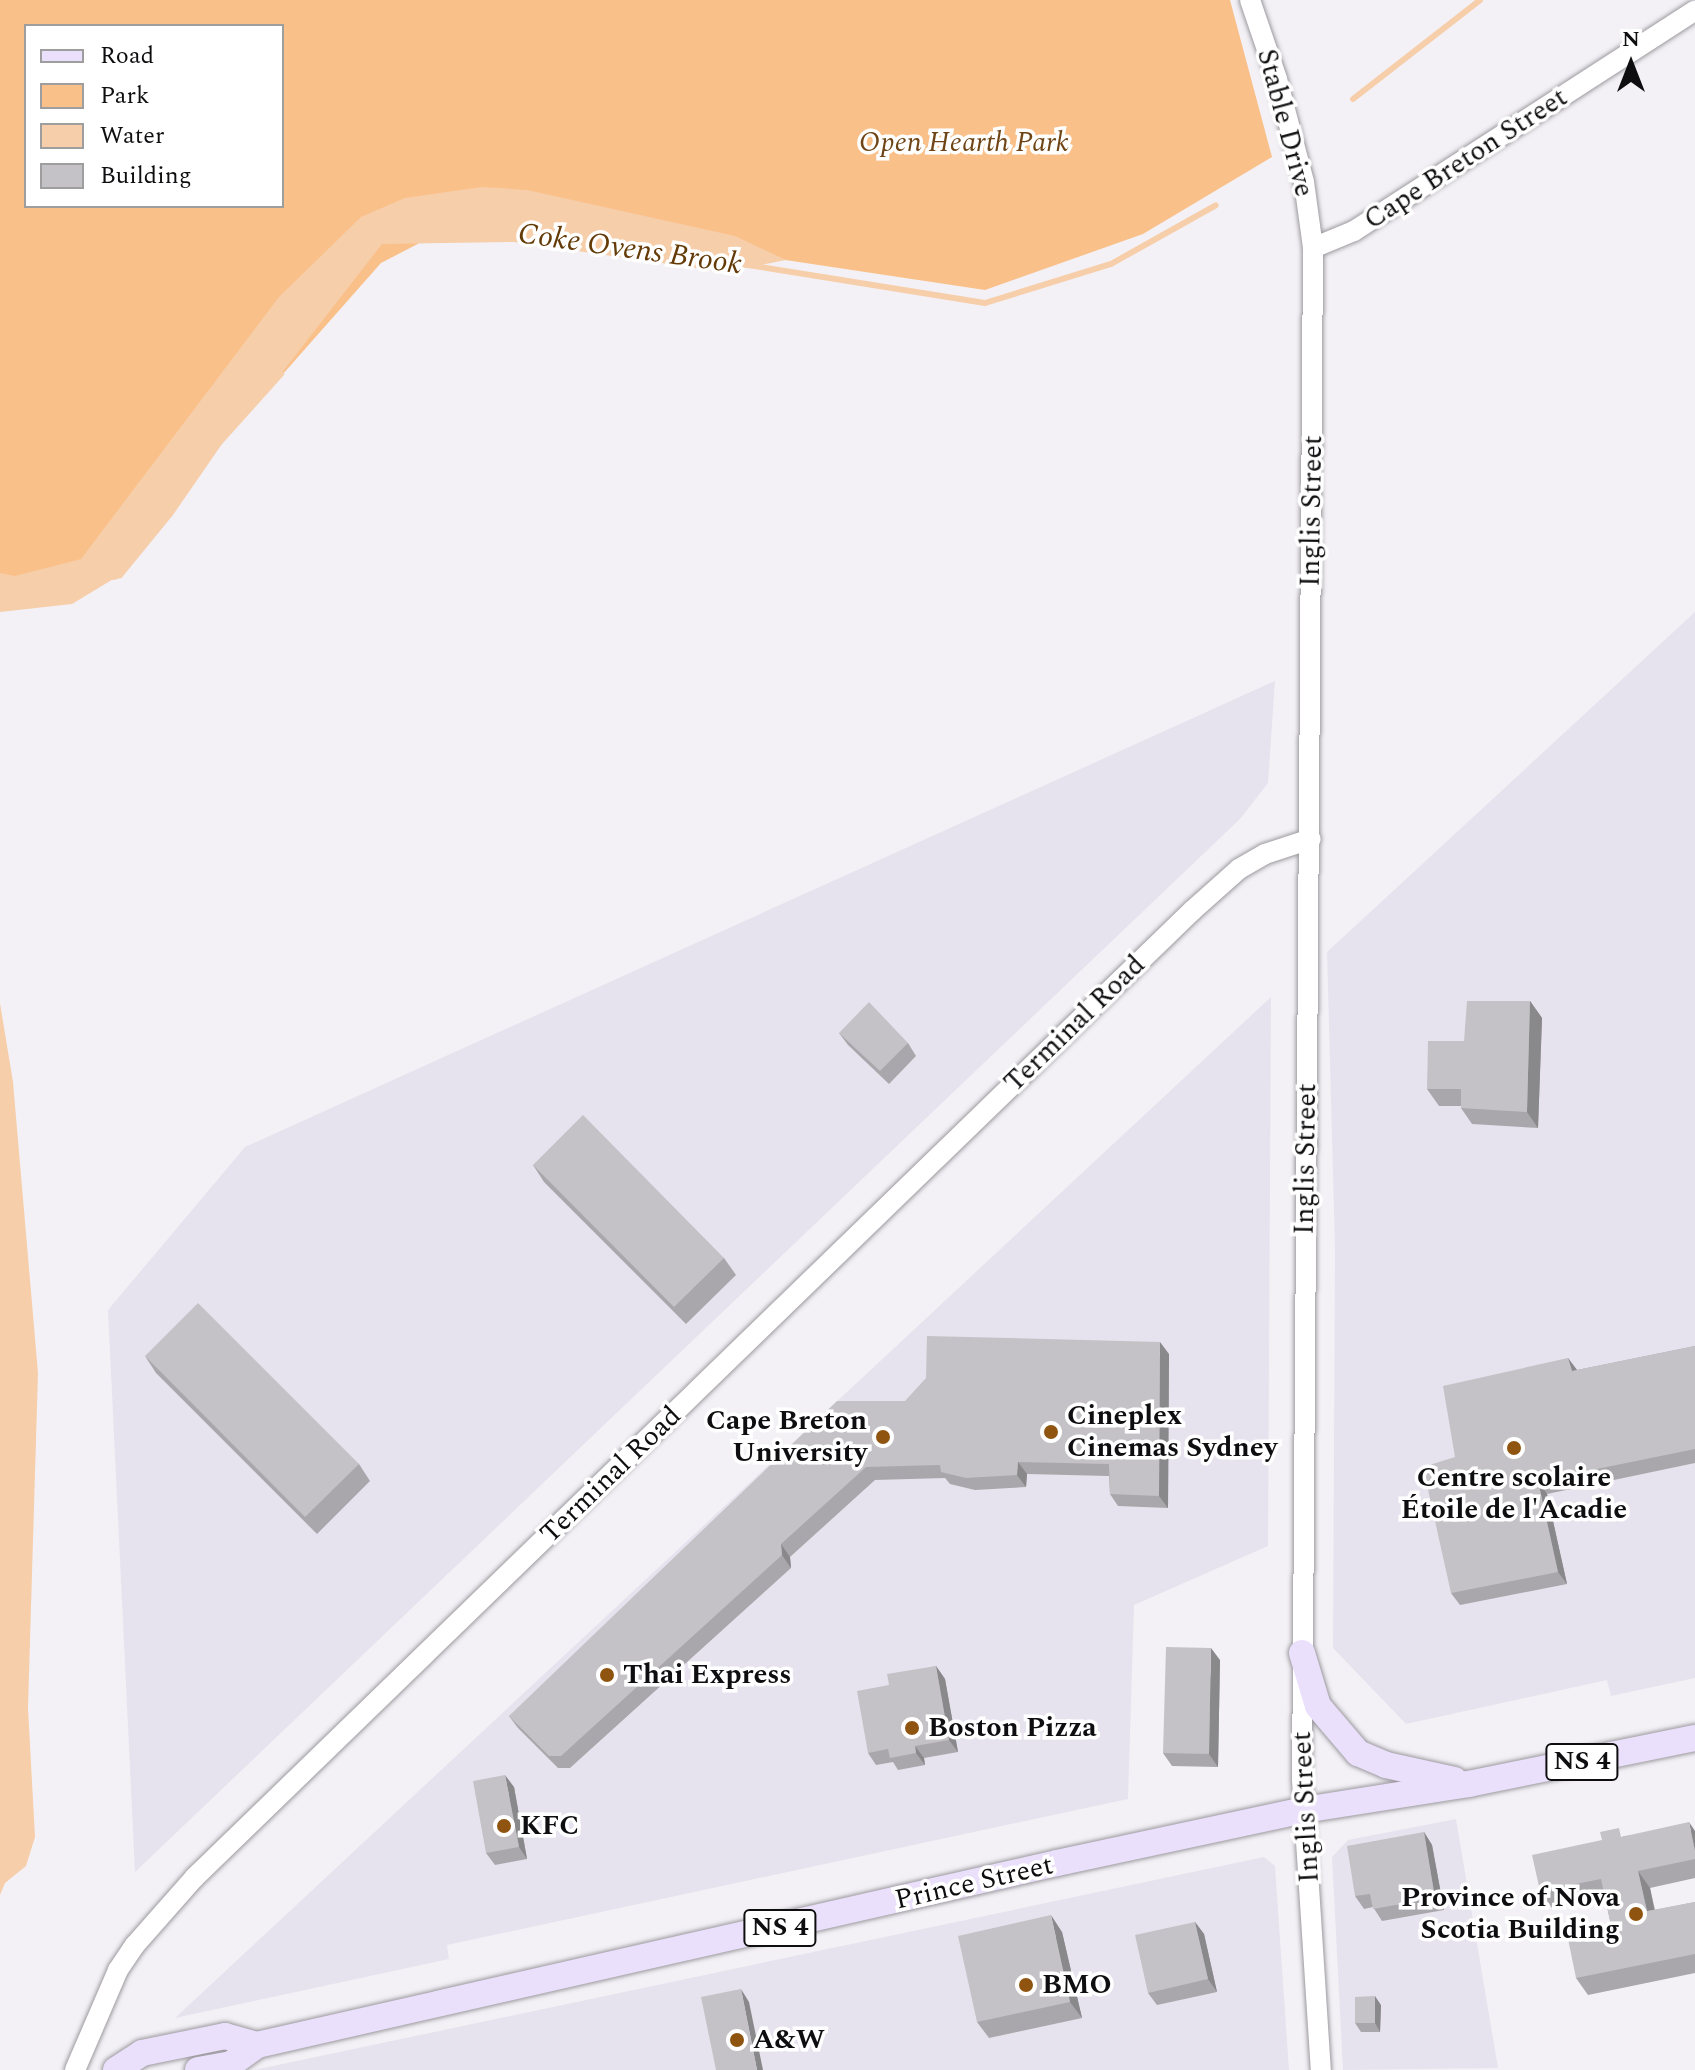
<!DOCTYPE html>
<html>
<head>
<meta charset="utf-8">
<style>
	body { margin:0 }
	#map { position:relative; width:1695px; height:2070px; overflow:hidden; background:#f3f1f6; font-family:Spectral,serif }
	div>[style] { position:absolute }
	.built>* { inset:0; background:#e7e3ee }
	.green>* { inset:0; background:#fac089 }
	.water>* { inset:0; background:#f7ceaa }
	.stream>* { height:6px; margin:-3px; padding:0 3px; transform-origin:3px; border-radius:3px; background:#f7ceaa }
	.roads { filter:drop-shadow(0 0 2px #9c9a9f) drop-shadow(0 0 2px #9c9a9f) }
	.minor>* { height:20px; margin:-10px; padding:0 10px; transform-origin:10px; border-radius:10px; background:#fff }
	.major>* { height:26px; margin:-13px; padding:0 13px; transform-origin:13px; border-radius:13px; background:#ebe0fb }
	.wall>* { inset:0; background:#a9a7ab }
	.shaded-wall>* { inset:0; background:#89888b }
	.building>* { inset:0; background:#c4c2c7 }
	.dots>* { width:22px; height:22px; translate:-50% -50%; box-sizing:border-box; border:4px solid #fff; border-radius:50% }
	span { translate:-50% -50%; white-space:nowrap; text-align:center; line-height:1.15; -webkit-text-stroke:7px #fff; paint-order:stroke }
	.shield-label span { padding:2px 6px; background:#fff; border:2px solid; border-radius:6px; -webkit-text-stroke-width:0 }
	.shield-label { font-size:26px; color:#0e0d0f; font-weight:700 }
	.street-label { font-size:28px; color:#0e0d0f }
	.park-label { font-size:28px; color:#704516; font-style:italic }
	.poi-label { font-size:28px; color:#0e0d0f; font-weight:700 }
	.left { translate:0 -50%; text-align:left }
	.right { translate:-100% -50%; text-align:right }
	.water-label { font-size:30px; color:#643a06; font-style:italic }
	.legend { position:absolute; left:24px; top:24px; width:260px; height:184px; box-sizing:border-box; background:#fff; border:2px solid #9f9e9f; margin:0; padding:10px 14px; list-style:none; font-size:24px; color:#0e0d0f }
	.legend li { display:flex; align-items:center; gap:16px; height:40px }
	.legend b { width:40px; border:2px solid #9f9e9f }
	.north { position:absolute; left:1591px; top:24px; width:80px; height:80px; -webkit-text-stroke:6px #fff; paint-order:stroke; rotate:0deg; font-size:22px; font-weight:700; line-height:32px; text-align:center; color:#0e0d0f }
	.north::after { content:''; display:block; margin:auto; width:28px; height:36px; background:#0e0d0f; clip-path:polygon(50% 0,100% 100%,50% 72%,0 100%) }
</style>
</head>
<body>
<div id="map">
	<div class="built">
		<i style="clip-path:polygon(1695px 612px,1695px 1678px,1611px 1696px,1607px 1680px,1406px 1724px,1333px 1648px,1335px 1248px,1327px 952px)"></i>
		<i style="clip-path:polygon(1275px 681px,1268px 783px,1240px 819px,135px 1872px,108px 1310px,245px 1147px)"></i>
		<i style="clip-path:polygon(1271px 997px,1268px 1546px,1134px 1605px,1128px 1799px,447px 1945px,449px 1959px,175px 2018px)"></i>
		<i style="clip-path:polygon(1456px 1819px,1498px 2068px,1343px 2070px,1332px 1857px,1348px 1840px)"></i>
		<i style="clip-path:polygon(1264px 1857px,1275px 1866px,1289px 2070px,254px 2070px)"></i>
	</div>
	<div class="green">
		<i style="clip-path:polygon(evenodd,0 0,1230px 0,1272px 157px,1143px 234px,985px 290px,513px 219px,464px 220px,381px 263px,116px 563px,0 579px,0 0,26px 26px,282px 26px,282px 206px,26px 206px,26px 26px)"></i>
	</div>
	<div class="water">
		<i style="clip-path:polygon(482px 187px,527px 190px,735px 236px,786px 260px,724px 272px,514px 242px,382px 244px,277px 379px,219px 443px,170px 514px,120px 575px,72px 604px,0 612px,0 573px,15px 576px,81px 559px,279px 297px,361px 217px,405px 198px)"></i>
		<i style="clip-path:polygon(0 1003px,13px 1082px,38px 1373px,28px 1708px,35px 1837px,26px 1866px,5px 1883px,0 1895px)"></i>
	</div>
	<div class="stream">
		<i style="left:1353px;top:99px;width:161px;rotate:-37.9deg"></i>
		<i style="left:748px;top:265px;width:240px;rotate:9.1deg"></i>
		<i style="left:985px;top:303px;width:132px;rotate:-17.2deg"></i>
		<i style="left:1111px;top:264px;width:120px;rotate:-29.3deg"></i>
		<i style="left:114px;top:577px;width:6px;rotate:-18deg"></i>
		<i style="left:120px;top:575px;width:79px;rotate:-50.7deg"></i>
		<i style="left:170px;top:514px;width:86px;rotate:-55.4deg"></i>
		<i style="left:219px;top:443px;width:93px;rotate:-48.1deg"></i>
	</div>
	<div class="roads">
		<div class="minor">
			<i style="left:1250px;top:0;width:83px;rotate:71.1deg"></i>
			<i style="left:1277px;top:79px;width:106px;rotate:75.3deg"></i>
			<i style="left:1304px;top:182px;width:67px;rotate:82.2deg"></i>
			<i style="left:1313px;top:248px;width:1531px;rotate:90.41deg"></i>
			<i style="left:1302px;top:1779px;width:292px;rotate:86.3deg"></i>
			<i style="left:1313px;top:248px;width:44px;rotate:-22.5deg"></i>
			<i style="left:1354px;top:231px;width:406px;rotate:-32.9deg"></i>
			<i style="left:75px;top:2070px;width:109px;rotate:-66.7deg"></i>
			<i style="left:118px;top:1970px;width:30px;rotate:-56deg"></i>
			<i style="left:135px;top:1945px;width:89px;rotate:-48.6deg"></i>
			<i style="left:194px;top:1878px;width:1391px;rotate:-44.1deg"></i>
			<i style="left:1193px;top:910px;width:62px;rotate:-41.7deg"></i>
			<i style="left:1239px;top:869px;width:30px;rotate:-30deg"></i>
			<i style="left:1265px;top:854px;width:48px;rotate:-18.1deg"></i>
		</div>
		<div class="major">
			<i style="left:1302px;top:1653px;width:55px;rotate:73.2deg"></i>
			<i style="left:1318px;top:1706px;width:62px;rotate:49.6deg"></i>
			<i style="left:1358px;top:1753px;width:30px;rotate:23deg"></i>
			<i style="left:1386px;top:1765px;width:70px;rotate:12.4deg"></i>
			<i style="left:116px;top:2070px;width:31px;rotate:-33deg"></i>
			<i style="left:142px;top:2053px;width:85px;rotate:-11.6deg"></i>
			<i style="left:225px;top:2036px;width:33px;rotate:16deg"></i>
			<i style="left:198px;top:2070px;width:34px;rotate:-10deg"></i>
			<i style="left:231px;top:2064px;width:32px;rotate:-36deg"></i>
			<i style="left:257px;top:2045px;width:820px;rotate:-12.82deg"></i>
			<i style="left:1057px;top:1863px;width:253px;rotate:-12.1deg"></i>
			<i style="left:1304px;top:1810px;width:167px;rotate:-9deg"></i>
			<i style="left:1469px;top:1784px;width:231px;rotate:-11.5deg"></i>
		</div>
	</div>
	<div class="wall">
		<i style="clip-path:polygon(1530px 1001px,1542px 1018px,1538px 1128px,1472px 1124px,1461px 1108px,1461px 1106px,1439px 1106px,1427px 1089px,1464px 1041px)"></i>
		<i style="clip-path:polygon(839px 1033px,908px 1043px,916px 1056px,889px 1084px,848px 1045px)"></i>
		<i style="clip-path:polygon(533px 1165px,724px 1258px,736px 1275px,686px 1324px,544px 1182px)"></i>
		<i style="clip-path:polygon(1695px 1346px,1695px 1463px,1547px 1494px,1567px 1584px,1460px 1605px,1451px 1593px,1455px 1457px,1568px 1358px,1577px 1370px)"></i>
		<i style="clip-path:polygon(1169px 1354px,1168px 1508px,1118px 1506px,1110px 1494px,1109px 1476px,1027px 1474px,1026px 1487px,975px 1490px,950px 1484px,945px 1478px,875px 1480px,790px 1557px,791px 1568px,570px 1768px,558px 1768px,518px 1728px,509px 1716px,905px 1401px)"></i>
		<i style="clip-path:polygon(145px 1356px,359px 1464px,370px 1481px,317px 1534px,156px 1373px)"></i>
		<i style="clip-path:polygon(1220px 1660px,1218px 1767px,1172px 1766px,1163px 1753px)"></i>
		<i style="clip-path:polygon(936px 1666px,945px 1679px,958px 1752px,924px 1758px,925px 1765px,898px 1770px,893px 1762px,876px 1765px,868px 1753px,889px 1685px)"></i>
		<i style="clip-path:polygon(514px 1787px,527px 1859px,495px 1865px,486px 1853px)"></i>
		<i style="clip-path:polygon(1695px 1831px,1695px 1878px,1650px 1888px,1655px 1910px,1695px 1902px,1695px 1973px,1588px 1995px,1576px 1978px,1612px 1930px,1605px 1897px,1552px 1908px,1540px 1891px,1624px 1836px)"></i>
		<i style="clip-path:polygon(1424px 1832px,1432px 1845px,1444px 1910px,1382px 1921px,1373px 1907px,1364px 1909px,1355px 1896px)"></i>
		<i style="clip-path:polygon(1195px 1922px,1204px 1934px,1217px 1992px,1157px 2005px,1148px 1993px)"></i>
		<i style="clip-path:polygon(1062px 1932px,1082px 2018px,989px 2038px,977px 2022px)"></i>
		<i style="clip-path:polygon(1381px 2005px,1380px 2032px,1361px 2032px,1355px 2023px)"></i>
	</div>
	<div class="shaded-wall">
		<i style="clip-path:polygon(1530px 1001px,1542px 1018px,1538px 1128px,1527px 1112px)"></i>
		<i style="clip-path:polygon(1160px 1342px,1169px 1354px,1168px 1508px,1159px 1496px)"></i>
		<i style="clip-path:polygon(1568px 1358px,1577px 1370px,1572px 1371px)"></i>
		<i style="clip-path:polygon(1018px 1462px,1027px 1474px,1026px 1487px,1017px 1475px)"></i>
		<i style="clip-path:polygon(1538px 1481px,1547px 1494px,1567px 1584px,1558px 1572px)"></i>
		<i style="clip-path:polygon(781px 1544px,790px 1557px,791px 1568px,782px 1555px)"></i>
		<i style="clip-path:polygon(1211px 1648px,1220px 1660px,1218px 1767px,1209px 1754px)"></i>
		<i style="clip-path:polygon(936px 1666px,945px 1679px,958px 1752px,949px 1740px)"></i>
		<i style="clip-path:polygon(915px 1746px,924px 1758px,925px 1765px,916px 1753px)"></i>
		<i style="clip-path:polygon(505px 1775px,514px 1787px,527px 1859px,519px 1847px)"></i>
		<i style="clip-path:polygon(1689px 1822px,1695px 1831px,1695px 1851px)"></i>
		<i style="clip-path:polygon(1424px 1832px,1432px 1845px,1444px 1910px,1435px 1898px)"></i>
		<i style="clip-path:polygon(1638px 1871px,1650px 1888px,1658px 1928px,1647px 1911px)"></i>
		<i style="clip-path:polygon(1051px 1915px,1062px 1932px,1082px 2018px,1070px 2002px)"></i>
		<i style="clip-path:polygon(1195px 1922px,1204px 1934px,1217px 1992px,1208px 1979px)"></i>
		<i style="clip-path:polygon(741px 1989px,749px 2002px,763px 2070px,757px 2070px)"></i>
		<i style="clip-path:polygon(1375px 1996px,1381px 2005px,1380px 2032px,1375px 2023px)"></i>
	</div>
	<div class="building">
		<i style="clip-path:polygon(1467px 1001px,1530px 1001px,1527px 1112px,1461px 1108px,1461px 1089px,1427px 1089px,1428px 1041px,1464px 1041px)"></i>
		<i style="clip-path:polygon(869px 1002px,908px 1043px,880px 1071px,839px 1033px)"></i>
		<i style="clip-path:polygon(583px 1115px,724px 1258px,674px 1307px,533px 1165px)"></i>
		<i style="clip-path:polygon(198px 1303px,359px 1464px,305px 1517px,145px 1356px)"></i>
		<i style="clip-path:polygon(927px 1336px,1160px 1342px,1159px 1496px,1110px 1494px,1109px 1464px,1018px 1462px,1017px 1475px,966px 1478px,941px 1472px,940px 1465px,866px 1467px,781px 1544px,782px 1555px,561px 1756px,549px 1756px,509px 1716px,837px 1401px,905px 1401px,926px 1378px)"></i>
		<i style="clip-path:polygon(1695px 1346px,1695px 1449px,1538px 1481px,1558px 1572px,1451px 1593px,1423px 1467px,1455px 1457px,1443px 1386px,1568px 1358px,1572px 1371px)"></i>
		<i style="clip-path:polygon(1166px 1647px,1211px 1648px,1209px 1754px,1163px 1753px)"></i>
		<i style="clip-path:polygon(936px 1666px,949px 1740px,915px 1746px,916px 1753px,890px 1758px,888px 1749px,868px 1753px,857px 1691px,889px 1685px,887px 1674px)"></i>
		<i style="clip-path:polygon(505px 1775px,519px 1847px,486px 1853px,473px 1781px)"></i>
		<i style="clip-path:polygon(1689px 1822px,1695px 1851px,1695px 1859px,1638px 1871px,1647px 1911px,1695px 1902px,1695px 1954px,1576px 1978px,1568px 1939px,1612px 1930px,1601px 1879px,1540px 1891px,1532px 1855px,1602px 1840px,1600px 1832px,1619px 1828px,1621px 1837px)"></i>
		<i style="clip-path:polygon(1424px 1832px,1435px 1898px,1373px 1909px,1370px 1894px,1355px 1896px,1347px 1846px)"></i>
		<i style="clip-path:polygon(1051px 1915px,1070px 2002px,977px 2022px,958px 1936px)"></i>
		<i style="clip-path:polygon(1195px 1922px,1208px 1979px,1148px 1993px,1135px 1935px)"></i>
		<i style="clip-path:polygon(741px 1989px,757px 2070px,716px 2070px,701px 1997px)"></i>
		<i style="clip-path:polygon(1375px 1996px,1375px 2023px,1355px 2023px,1355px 1997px)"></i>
	</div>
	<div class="dots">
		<i style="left:1051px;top:1432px;background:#8f5510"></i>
		<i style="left:883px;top:1437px;background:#8f5510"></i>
		<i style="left:1514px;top:1448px;background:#8f5510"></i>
		<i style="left:607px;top:1675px;background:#8f5510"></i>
		<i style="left:912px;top:1728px;background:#8f5510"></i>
		<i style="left:504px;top:1826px;background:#8f5510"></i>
		<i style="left:1636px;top:1914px;background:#8f5510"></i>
		<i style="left:1026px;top:1985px;background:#8f5510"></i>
		<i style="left:737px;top:2040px;background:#8f5510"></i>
	</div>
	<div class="shield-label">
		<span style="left:1582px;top:1762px">NS 4</span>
		<span style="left:780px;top:1928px">NS 4</span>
	</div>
	<div class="street-label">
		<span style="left:1285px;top:123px;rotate:75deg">Stable Drive</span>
		<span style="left:1466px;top:159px;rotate:-33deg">Cape Breton Street</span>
		<span style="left:1312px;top:511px;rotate:-89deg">Inglis Street</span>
		<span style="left:1075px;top:1024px;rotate:-44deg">Terminal Road</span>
		<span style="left:1306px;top:1159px;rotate:-89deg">Inglis Street</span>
		<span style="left:611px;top:1475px;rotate:-44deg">Terminal Road</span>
		<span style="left:1306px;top:1807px;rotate:-93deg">Inglis Street</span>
		<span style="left:974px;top:1883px;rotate:-13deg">Prince Street</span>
	</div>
	<div class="park-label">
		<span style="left:964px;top:143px">Open Hearth Park</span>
	</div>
	<div class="poi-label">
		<span class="left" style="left:1067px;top:1432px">Cineplex<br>Cinemas Sydney</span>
		<span class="right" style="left:867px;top:1437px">Cape Breton<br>University</span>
		<span style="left:1514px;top:1494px">Centre scolaire<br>Étoile de l'Acadie</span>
		<span class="left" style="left:623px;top:1675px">Thai Express</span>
		<span class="left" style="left:928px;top:1728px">Boston Pizza</span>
		<span class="left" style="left:520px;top:1826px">KFC</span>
		<span class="right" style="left:1620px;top:1914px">Province of Nova<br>Scotia Building</span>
		<span class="left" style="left:1042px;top:1985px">BMO</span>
		<span class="left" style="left:753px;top:2040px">A&amp;W</span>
	</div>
	<div class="water-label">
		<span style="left:630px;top:249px;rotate:8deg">Coke Ovens Brook</span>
	</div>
	<ul class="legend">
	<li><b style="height:10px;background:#ebe0fb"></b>Road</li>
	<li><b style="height:22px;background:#fac089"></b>Park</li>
	<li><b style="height:22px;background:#f7ceaa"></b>Water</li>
	<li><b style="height:22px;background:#c4c2c7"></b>Building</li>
	</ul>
	<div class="north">N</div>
</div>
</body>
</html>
